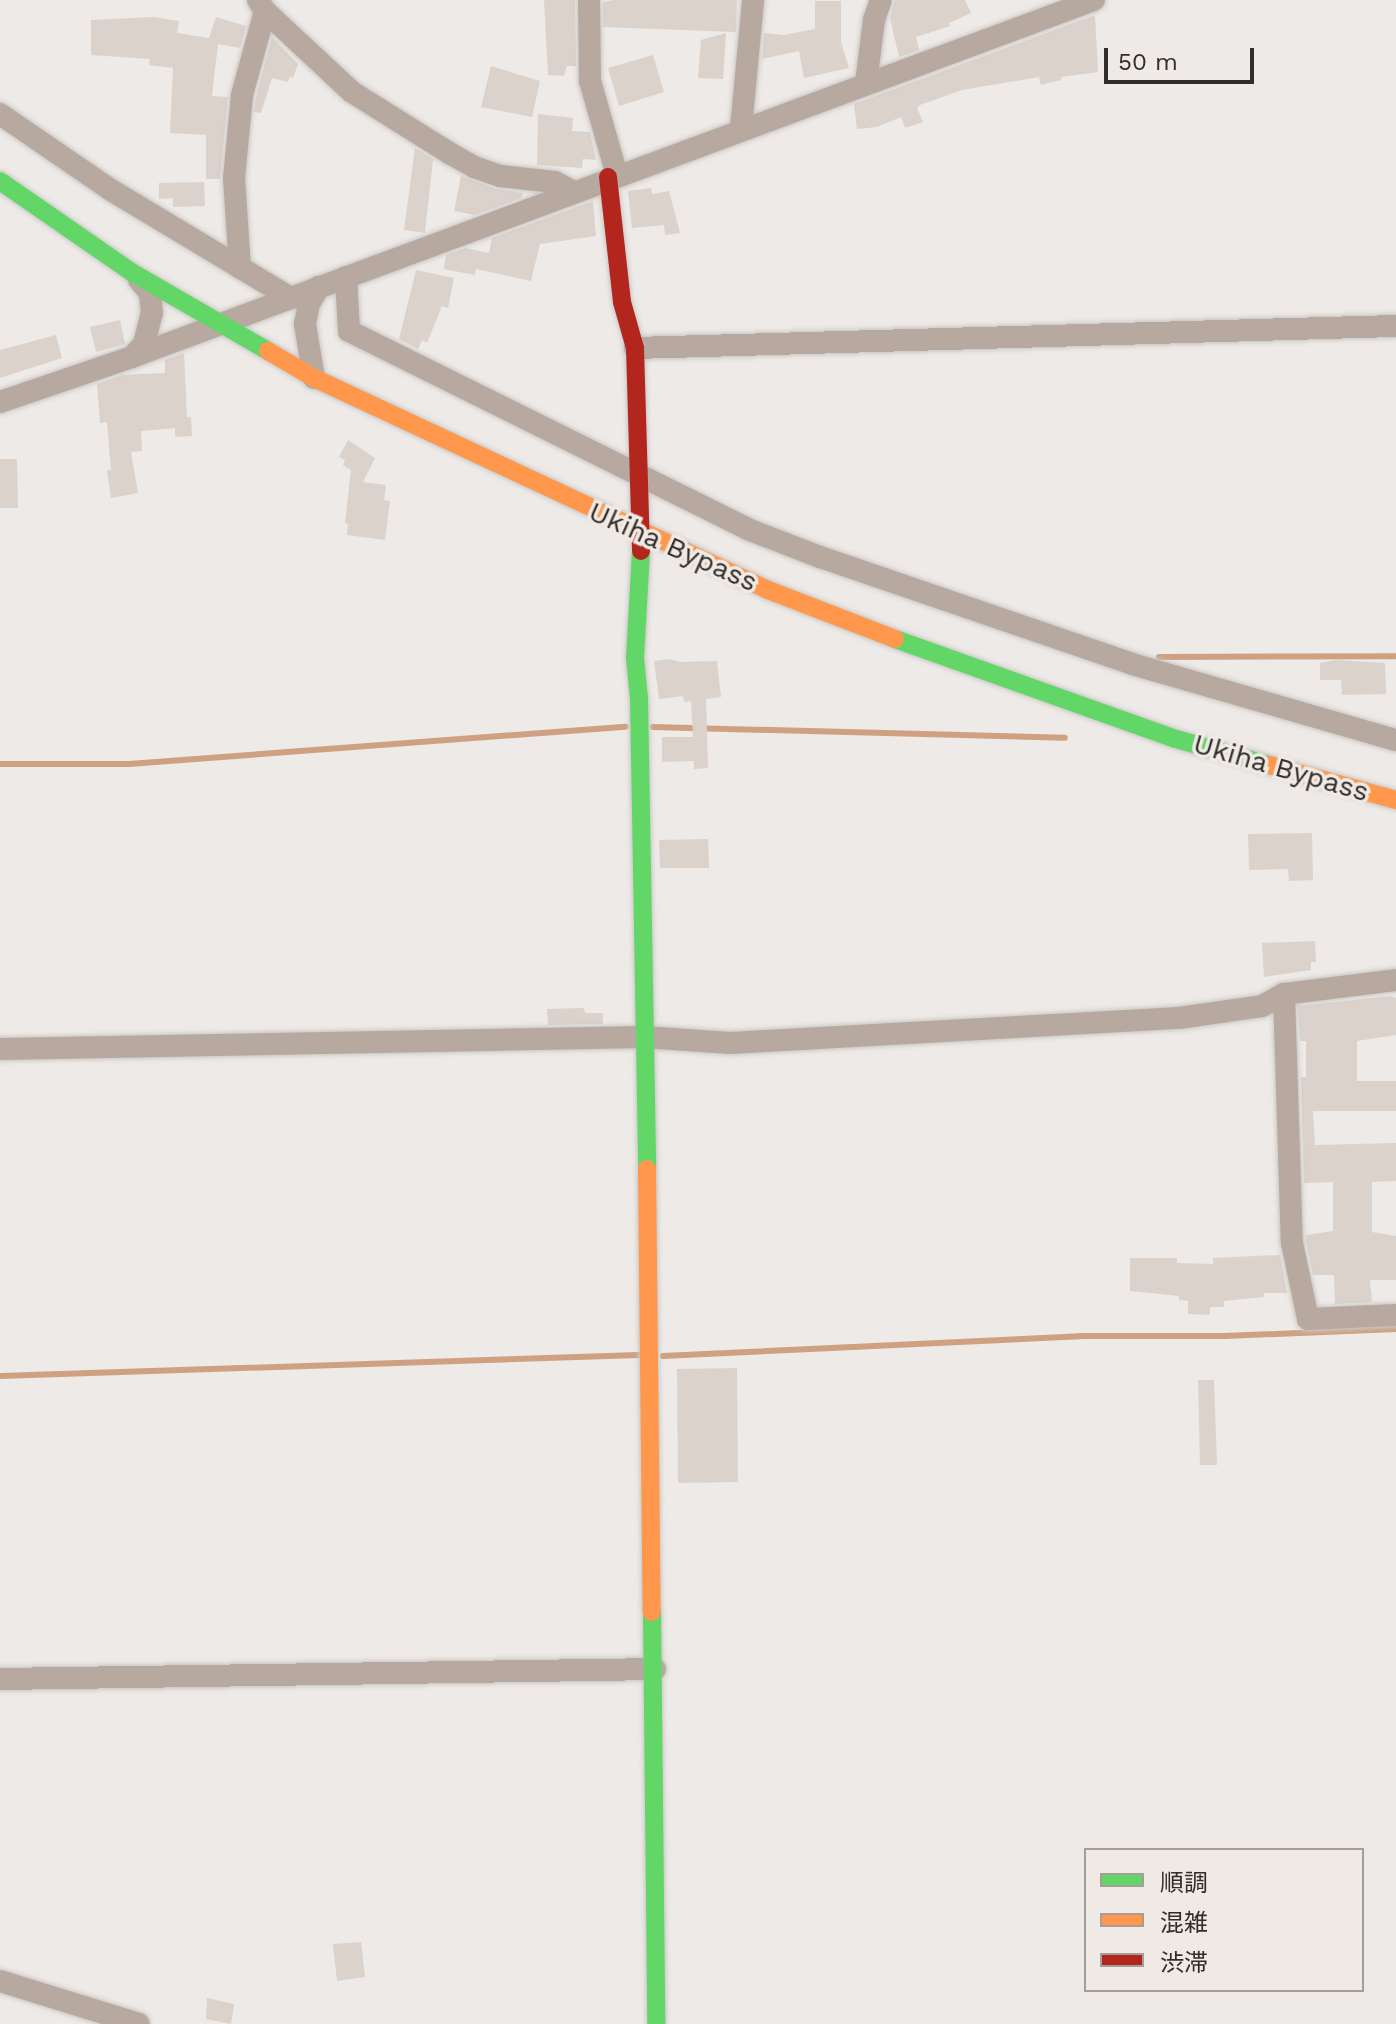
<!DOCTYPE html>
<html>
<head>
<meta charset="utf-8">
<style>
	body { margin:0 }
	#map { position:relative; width:1396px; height:2024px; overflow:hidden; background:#edeae7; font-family:"Work Sans","Noto Sans JP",sans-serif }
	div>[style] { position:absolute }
	.stream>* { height:6px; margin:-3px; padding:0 3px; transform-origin:3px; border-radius:3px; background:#cfa182 }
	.building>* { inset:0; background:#dbd2cc }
	.roads { filter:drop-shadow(0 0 2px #cac8c6) drop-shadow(0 0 2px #cac8c6) }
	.street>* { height:22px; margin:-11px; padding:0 11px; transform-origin:11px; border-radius:11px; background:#b8a9a0 }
	.fast>* { height:18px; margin:-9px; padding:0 9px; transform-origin:9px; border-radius:9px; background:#63d668 }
	.slow>* { height:18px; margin:-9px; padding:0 9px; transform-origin:9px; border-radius:9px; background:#ff974d }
	.jam>* { height:18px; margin:-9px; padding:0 9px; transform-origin:9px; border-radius:9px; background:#b3261e }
	span { translate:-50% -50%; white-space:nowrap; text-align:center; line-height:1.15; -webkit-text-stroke:7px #f0e9e4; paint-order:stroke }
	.street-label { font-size:28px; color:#302d2b }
	.legend { position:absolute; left:1084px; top:1848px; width:280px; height:144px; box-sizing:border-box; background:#f0e9e4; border:2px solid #a39e9a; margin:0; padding:10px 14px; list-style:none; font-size:24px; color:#302d2b }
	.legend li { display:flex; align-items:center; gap:16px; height:40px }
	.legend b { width:40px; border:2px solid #a39e9a }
	.scale { position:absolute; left:1104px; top:48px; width:150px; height:36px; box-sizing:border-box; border:4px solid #302d2b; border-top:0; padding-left:10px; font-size:24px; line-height:28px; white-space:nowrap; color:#302d2b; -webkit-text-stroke:6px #f0e9e4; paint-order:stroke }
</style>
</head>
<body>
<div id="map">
	<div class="stream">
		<i style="left:1159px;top:657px;width:237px;rotate:-0.2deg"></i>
		<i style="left:653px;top:727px;width:412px;rotate:1.5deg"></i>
		<i style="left:0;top:764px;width:129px"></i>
		<i style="left:129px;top:764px;width:498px;rotate:-4.3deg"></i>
		<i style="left:663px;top:1356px;width:417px;rotate:-2.7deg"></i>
		<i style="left:1080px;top:1336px;width:144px"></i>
		<i style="left:1224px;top:1336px;width:172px;rotate:-2.3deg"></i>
		<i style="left:0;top:1376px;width:639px;rotate:-1.88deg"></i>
	</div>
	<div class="building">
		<i style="clip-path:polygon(544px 0,575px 0,576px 66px,567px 66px,564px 76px,548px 75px)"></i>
		<i style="clip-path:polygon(614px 0,737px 0,736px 32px,603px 27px,603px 2px)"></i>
		<i style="clip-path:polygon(895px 0,965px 0,971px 13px,949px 23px,950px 26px,916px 37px,919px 50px,899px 57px,890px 18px)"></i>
		<i style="clip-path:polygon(815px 1px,841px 1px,841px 42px,849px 68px,804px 78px,799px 51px,762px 59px,764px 33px,784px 35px,815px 29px)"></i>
		<i style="clip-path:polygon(1095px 15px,1098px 72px,1061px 77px,1061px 80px,1041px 85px,1039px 77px,962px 90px,920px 105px,917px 108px,923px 122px,905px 128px,901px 117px,877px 127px,857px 129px,854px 104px)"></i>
		<i style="clip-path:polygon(153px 17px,179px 21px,177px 33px,209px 38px,216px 17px,246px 26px,240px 48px,218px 44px,212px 96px,228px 97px,220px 179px,206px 179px,206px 135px,170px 133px,173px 68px,149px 65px,150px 59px,91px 55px,91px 20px)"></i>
		<i style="clip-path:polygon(726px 33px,723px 79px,698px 78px,701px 40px)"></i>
		<i style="clip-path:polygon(272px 37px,298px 64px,293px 78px,290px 77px,288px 82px,272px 78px,261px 113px,254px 112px,256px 98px)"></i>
		<i style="clip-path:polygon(653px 55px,664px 92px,619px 106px,608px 68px)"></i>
		<i style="clip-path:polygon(491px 66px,540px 81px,532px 117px,481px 107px)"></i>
		<i style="clip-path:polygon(538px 114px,573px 118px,572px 131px,590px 132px,596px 160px,583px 159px,582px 168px,537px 165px)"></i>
		<i style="clip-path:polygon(415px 148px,433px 159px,425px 233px,404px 230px)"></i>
		<i style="clip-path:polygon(461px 176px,496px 189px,523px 193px,521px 198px,475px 215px,454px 211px)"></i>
		<i style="clip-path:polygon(204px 182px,205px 206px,173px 207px,173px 198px,159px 199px,159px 183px)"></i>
		<i style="clip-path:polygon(651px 188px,652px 194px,669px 191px,680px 233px,665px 235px,664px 225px,632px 228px,628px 191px)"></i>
		<i style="clip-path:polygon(593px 201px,596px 236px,540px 244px,531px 281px,476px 269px,475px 275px,444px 269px,446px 255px,465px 248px,489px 253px,492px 238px)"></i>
		<i style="clip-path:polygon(416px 270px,454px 278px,448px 308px,442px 306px,427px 343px,422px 340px,418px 349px,399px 339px)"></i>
		<i style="clip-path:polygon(120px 320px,125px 344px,96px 352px,90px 327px)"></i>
		<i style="clip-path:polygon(56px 335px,62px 358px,0 378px,0 350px)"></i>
		<i style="clip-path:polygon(184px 353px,187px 417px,191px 417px,192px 436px,175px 437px,175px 428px,141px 431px,142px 451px,131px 452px,138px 493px,111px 498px,107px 470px,111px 470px,107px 422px,100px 423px,97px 384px,122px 375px,165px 373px,165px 360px)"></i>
		<i style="clip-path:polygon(348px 440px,375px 458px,363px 482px,386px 485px,384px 500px,390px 501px,385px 540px,347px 535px,348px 524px,345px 523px,351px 470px,343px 465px,345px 460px,339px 457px)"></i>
		<i style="clip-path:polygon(0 459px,17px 459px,18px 508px,0 508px)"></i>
		<i style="clip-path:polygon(670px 659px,680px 662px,717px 661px,721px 697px,706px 699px,708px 768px,694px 769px,694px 761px,662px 762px,662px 737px,693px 737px,691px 701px,684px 702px,683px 696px,659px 699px,654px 661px)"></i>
		<i style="clip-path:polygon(1336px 660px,1385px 663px,1386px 694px,1342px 695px,1341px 680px,1320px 680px,1320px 663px)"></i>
		<i style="clip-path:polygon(1312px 833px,1313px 880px,1289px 881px,1288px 869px,1249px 870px,1248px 834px)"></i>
		<i style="clip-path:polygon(708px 839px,709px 868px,660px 868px,659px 840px)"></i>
		<i style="clip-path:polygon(1315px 941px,1316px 962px,1311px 962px,1311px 970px,1264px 977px,1262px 943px)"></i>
		<i style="clip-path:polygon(1390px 996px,1396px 998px,1396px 1035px,1357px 1041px,1357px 1081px,1396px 1081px,1396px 1111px,1313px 1111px,1315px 1145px,1396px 1143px,1396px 1181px,1372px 1182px,1372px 1232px,1396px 1236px,1396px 1280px,1370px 1280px,1372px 1302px,1335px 1304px,1334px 1275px,1313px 1275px,1306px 1241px,1306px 1235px,1333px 1231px,1333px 1182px,1304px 1183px,1301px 1077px,1306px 1077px,1306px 1041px,1300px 1041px,1298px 1006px)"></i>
		<i style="clip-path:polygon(584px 1008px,585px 1013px,603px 1013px,603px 1024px,548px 1025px,547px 1009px)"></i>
		<i style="clip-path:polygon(1280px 1255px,1287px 1293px,1264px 1293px,1264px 1297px,1224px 1301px,1224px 1307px,1210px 1307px,1210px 1315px,1188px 1314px,1188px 1301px,1179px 1300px,1179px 1296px,1130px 1291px,1130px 1258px,1177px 1258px,1177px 1263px,1213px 1264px,1213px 1258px)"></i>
		<i style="clip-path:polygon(737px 1368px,738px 1482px,678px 1483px,677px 1369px)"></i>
		<i style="clip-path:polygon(1198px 1380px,1214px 1380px,1217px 1465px,1200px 1465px)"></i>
		<i style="clip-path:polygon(361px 1942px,365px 1977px,337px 1981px,333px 1944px)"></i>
		<i style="clip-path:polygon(207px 1998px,234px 2004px,231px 2024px,206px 2019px)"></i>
	</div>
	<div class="roads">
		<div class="street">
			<i style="left:258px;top:0;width:13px;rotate:58deg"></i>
			<i style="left:265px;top:11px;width:119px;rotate:43deg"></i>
			<i style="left:352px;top:92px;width:117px;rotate:32.1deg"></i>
			<i style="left:451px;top:154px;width:26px;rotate:29deg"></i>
			<i style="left:474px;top:167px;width:28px;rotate:19deg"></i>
			<i style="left:500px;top:176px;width:55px;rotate:6.2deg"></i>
			<i style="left:555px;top:182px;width:19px;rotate:28deg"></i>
			<i style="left:589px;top:0;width:81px;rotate:89.3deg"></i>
			<i style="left:590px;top:81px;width:98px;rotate:74deg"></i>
			<i style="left:866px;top:83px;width:64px;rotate:-82.8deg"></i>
			<i style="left:874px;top:20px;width:21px;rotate:-71deg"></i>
			<i style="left:0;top:114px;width:135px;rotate:34.4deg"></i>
			<i style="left:111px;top:190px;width:210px;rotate:31deg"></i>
			<i style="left:741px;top:128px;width:129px;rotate:-84.6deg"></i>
			<i style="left:240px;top:268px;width:90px;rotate:-93.8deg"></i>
			<i style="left:234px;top:178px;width:83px;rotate:-84.5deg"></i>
			<i style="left:242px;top:95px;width:87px;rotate:-74.7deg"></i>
			<i style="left:346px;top:277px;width:54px;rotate:86.8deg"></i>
			<i style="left:349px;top:331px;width:448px;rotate:26.4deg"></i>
			<i style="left:750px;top:530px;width:75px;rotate:21.1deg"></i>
			<i style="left:820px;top:557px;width:330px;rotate:18.9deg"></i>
			<i style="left:1132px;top:664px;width:275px;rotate:16.1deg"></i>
			<i style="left:635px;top:348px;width:761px;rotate:-1.66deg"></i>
			<i style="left:133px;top:356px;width:16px;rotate:-47deg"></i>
			<i style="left:144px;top:344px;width:32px;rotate:-76deg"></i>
			<i style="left:152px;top:313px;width:20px;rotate:-96deg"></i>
			<i style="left:150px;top:293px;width:17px;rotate:-130deg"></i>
			<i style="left:314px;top:378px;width:55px;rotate:-99.5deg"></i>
			<i style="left:305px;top:324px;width:20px;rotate:-79deg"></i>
			<i style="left:309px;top:304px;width:20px;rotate:-60deg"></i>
			<i style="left:0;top:402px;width:139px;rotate:-18.8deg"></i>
			<i style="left:132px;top:357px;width:1026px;rotate:-20.36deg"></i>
			<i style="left:1284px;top:994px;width:249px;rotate:88.2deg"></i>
			<i style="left:1292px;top:1243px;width:78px;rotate:78.1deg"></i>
			<i style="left:1308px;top:1319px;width:88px;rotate:-2.6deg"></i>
			<i style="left:0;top:1049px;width:644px;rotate:-1.07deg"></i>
			<i style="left:644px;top:1037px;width:86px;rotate:4deg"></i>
			<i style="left:730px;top:1043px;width:450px;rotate:-3.2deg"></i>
			<i style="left:1179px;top:1018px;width:84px;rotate:-8.2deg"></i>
			<i style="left:1262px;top:1006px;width:25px;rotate:-29deg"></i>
			<i style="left:1284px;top:994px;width:113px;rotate:-7.1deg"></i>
			<i style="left:0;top:1679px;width:655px;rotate:-0.87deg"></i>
			<i style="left:0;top:1981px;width:145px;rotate:17.2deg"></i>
		</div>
		<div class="fast">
			<i style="left:0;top:181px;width:162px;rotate:34.7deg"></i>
			<i style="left:133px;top:273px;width:156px;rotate:30deg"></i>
			<i style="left:641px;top:551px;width:107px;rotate:93.2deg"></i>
			<i style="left:635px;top:658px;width:40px;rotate:84.3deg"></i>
			<i style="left:639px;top:698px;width:471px;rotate:89deg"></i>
			<i style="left:895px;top:639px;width:298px;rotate:19.6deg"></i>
			<i style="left:1176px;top:739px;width:97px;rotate:15.6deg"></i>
			<i style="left:652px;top:1612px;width:412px;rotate:89.4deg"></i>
		</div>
		<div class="slow">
			<i style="left:268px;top:351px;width:53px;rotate:30.4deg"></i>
			<i style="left:314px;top:378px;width:501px;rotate:25.03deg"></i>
			<i style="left:768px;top:590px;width:136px;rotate:21.1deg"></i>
			<i style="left:1269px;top:765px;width:132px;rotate:15.4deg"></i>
			<i style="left:647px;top:1169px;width:443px;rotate:89.4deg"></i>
		</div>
		<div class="jam">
			<i style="left:608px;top:177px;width:126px;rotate:83.6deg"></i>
			<i style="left:622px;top:302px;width:48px;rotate:74.2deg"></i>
			<i style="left:635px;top:348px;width:203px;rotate:88.3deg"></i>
		</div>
	</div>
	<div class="street-label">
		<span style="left:673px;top:547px;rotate:24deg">Ukiha Bypass</span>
		<span style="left:1281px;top:768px;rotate:16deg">Ukiha Bypass</span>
	</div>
	<ul class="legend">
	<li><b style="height:10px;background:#63d668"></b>順調</li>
	<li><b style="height:10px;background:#ff974d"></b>混雑</li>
	<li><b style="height:10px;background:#b3261e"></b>渋滞</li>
	</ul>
	<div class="scale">50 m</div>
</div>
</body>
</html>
